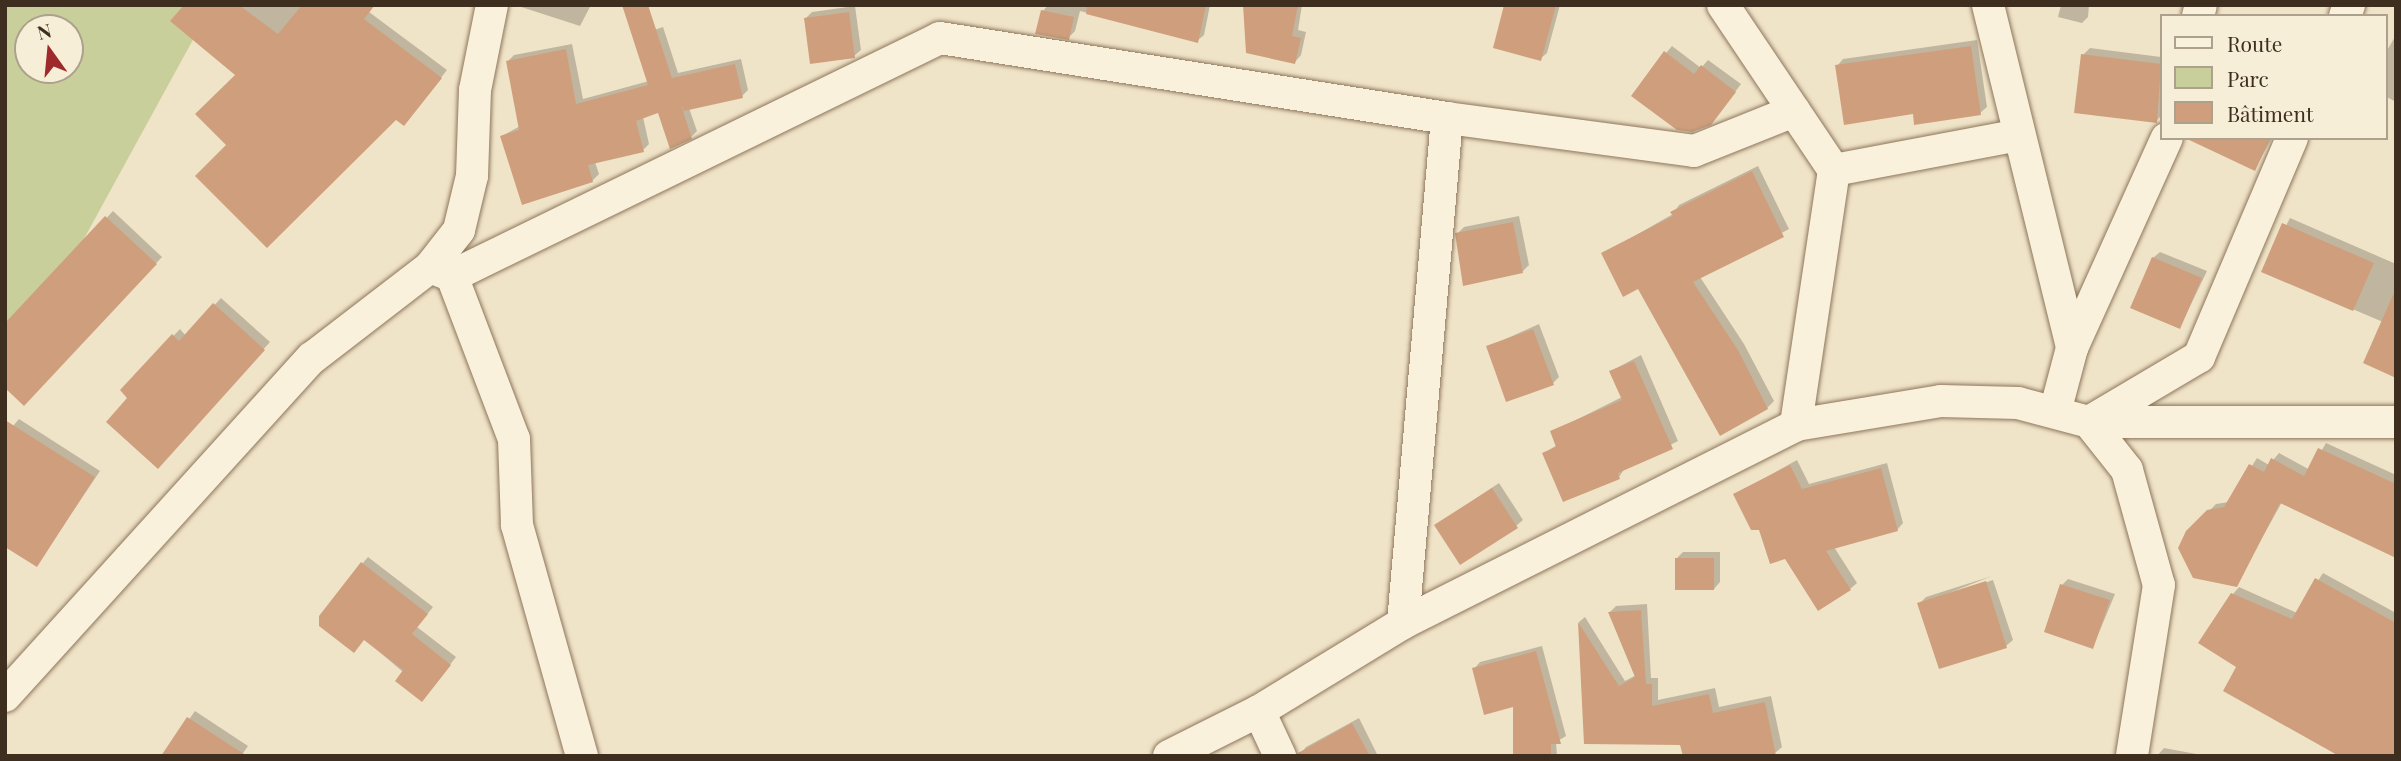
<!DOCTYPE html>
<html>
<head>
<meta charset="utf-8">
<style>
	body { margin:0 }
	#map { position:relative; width:2401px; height:761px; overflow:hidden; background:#f0e4c8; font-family:"Playfair Display",serif }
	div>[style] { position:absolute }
	.green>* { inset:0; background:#c9cf9b }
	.shadow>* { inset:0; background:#0003 }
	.building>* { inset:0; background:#cf9f7d }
	.roads { filter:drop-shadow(0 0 2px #8d765c) drop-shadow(0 0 2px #8d765c) }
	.minor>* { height:32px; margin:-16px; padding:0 16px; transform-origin:16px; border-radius:16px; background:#faf1dc }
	span { translate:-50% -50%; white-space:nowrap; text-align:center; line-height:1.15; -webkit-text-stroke:6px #f7eed8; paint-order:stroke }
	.frame { position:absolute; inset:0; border:7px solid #3d2e20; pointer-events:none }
	.legend { position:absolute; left:2160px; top:14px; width:228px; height:126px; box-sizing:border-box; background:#f7eed8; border:2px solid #ada18e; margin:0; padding:9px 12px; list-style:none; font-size:21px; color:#3d2e20 }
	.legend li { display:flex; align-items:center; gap:14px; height:35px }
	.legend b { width:35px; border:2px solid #ada18e }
	.north { position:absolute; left:14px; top:14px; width:70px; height:70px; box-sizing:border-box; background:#f7eed8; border:2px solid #ada18e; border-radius:50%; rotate:345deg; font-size:19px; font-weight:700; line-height:28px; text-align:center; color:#3d2e20 }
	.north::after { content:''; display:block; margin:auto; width:24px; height:32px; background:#9e2a2b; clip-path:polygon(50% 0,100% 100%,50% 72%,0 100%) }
</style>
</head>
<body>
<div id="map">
	<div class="green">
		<i style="clip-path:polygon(evenodd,5px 5px,212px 5px,5px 383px,5px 5px,28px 28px,70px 28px,70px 70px,28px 70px,28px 28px)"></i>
	</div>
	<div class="shadow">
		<i style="clip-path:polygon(186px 5px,374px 5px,369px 12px,447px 70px,410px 117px,228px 145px,237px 74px)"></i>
		<i style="clip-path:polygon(515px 5px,591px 5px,580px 26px)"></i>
		<i style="clip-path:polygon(1048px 5px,1056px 6px,1210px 5px,1204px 35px,1197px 41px,1080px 11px,1075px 31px,1068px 38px,1043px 11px)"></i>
		<i style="clip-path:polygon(1244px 5px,1302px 5px,1298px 30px,1306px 32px,1301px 55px,1295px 62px)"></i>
		<i style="clip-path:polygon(1506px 5px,1560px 5px,1547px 53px,1540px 59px)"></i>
		<i style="clip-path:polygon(2061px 5px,2089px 5px,2088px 17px,2082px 23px,2058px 17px)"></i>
		<i style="clip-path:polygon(855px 6px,861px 50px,854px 56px,806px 18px,812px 12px)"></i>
		<i style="clip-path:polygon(663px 27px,678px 73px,741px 59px,748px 90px,742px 96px,689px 108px,697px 131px,691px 137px,659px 111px,643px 117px,649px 144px,643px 150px,595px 162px,599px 174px,592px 181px,502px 136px,520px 126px,508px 61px,514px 55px,572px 44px,583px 99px,649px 81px,642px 34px)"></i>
		<i style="clip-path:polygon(2396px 35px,2396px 102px,2385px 96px,2385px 54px)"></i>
		<i style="clip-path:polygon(1977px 40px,1987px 107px,1980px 113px,1914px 112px,1837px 66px,1843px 59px)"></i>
		<i style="clip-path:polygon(1672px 46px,1701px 68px,1708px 60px,1741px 84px,1717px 116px,1666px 53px)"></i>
		<i style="clip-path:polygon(2090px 48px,2161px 57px,2161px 116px,2156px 121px,2083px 55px)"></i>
		<i style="clip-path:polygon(2187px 138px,2272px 138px,2255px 169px)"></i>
		<i style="clip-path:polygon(1758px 166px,1789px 229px,1700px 277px,1744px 344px,1774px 401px,1767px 408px,1603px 254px,1673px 214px,1679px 205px)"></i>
		<i style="clip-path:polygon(113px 211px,162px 257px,24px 403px,5px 326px)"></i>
		<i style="clip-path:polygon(1519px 216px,1529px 265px,1522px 272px,1457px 234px,1464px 227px)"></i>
		<i style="clip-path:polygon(2290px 218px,2396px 264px,2396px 376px,2383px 322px,2263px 271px)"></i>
		<i style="clip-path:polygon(2160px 252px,2207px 271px,2180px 327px,2153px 258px)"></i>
		<i style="clip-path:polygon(221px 298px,270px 342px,164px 460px,122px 390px,180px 329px,186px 336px)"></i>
		<i style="clip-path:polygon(1539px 324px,1559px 377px,1553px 383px,1488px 347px)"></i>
		<i style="clip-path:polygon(1641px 355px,1678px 441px,1625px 468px,1619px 477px,1564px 500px,1544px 453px,1557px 445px,1552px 432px,1622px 397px,1611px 371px)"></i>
		<i style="clip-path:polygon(19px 419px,100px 471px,37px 565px,13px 426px)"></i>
		<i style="clip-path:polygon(2326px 443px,2396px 475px,2396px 556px,2282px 502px,2236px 585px,2188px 532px,2216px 504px,2229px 502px,2257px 458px,2269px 465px,2279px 453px,2310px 470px)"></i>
		<i style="clip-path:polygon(1797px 460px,1809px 484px,1887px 463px,1903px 523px,1897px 530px,1834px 547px,1857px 583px,1850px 589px,1785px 557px,1736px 494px)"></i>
		<i style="clip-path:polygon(1499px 483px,1523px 520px,1516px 526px,1436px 525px)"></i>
		<i style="clip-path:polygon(1683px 552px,1720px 552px,1720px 582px,1714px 589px,1676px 559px)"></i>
		<i style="clip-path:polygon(368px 557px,433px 607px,417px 627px,456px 657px,428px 693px,364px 639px,362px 564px)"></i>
		<i style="clip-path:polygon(2323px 573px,2396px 613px,2396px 756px,2239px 667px,2233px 594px,2239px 587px,2297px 613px)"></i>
		<i style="clip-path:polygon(1992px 576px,1924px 603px,1993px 580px,2013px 640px,2006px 646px,1940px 667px,1919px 604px,1926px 597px)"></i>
		<i style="clip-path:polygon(2068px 579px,2115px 594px,2093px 647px,2062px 585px)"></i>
		<i style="clip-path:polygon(1647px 604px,1651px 678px,1658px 678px,1658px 700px,1715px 688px,1719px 707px,1771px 696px,1782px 747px,1775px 753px,1682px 743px,1586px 742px,1579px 622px,1585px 617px,1625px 681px,1636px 675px,1610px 612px,1616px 606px)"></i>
		<i style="clip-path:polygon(1542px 646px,1566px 736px,1556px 742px,1557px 756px,1515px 756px,1514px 705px,1474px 669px,1480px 662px)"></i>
		<i style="clip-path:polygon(195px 711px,248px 746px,241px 756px,163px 756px)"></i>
		<i style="clip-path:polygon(1359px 718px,1378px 756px,1299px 756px,1306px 747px)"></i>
		<i style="clip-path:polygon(2164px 748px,2207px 756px,2157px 756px)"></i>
	</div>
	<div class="building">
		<i style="clip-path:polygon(184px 5px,239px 5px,278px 34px,302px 5px,375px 5px,364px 19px,442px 78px,404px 126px,396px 120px,267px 248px,195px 176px,226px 145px,195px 114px,235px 75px,170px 21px)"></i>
		<i style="clip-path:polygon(622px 5px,648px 5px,672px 78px,735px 64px,743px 98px,684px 111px,681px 105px,692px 139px,670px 149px,658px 113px,636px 121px,644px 152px,588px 165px,593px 182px,522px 205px,500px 136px,519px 130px,506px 61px,566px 49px,576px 104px,648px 85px)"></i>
		<i style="clip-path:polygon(1087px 5px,1206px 5px,1198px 43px,1086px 14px)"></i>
		<i style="clip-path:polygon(1243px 5px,1298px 5px,1292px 36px,1301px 38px,1295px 64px,1246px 53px)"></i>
		<i style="clip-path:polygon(1504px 5px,1556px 5px,1541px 61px,1493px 48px)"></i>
		<i style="clip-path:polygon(1041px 10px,1074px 17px,1069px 40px,1035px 34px)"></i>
		<i style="clip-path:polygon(849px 12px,855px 58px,810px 64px,804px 18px)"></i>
		<i style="clip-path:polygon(1971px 46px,1981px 115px,1914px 125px,1913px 114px,1844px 125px,1835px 65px)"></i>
		<i style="clip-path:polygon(1664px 51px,1694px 74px,1701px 65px,1736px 92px,1711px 125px,1692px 132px,1677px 130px,1631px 96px)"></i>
		<i style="clip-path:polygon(2081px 54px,2161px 64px,2157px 123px,2074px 113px)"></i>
		<i style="clip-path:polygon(2185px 138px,2270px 138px,2255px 171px)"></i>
		<i style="clip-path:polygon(1752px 171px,1784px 237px,1693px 282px,1738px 350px,1768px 409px,1720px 436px,1638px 289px,1623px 297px,1601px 253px,1673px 216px,1670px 212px)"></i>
		<i style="clip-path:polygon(105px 216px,157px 264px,24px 406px,5px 388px,5px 323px)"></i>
		<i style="clip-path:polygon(1513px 222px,1523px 273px,1463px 286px,1455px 233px)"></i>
		<i style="clip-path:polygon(2282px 223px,2374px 263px,2353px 311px,2261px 272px)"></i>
		<i style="clip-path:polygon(2152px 257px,2202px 278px,2180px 329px,2130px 308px)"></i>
		<i style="clip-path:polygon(2396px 288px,2396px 378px,2363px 363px)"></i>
		<i style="clip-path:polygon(213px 303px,265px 350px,158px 469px,106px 422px,127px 398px,120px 390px,172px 334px,179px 341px)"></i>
		<i style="clip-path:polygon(1533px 329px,1554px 385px,1506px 402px,1486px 346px)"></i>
		<i style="clip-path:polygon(1634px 361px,1673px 449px,1618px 473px,1620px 479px,1563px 502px,1542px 453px,1556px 447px,1550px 431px,1622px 400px,1609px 371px)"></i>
		<i style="clip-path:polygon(5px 420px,95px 477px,37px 567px,5px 547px)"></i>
		<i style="clip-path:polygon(2318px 448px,2396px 484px,2396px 558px,2280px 503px,2237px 587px,2193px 578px,2178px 548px,2186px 531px,2207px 510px,2224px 507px,2249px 464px,2264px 472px,2271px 458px,2304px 476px)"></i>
		<i style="clip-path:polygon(1790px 465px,1802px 489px,1881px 468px,1898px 531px,1826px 551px,1851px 590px,1818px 611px,1785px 559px,1770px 564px,1759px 530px,1751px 530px,1733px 494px)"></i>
		<i style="clip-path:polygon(1492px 488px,1518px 528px,1460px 565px,1434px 525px)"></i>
		<i style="clip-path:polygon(1675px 558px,1714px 558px,1714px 590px,1675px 590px)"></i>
		<i style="clip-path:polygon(361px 562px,428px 614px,412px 634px,451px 665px,422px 702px,395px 681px,403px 670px,364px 640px,354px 653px,319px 626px,319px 616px)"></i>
		<i style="clip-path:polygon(2315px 578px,2396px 623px,2396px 756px,2339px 756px,2223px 691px,2236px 667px,2198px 643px,2231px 593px,2292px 619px)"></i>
		<i style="clip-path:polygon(1986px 581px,2007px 648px,1939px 669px,1917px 603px)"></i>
		<i style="clip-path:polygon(2060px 584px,2110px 600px,2093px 649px,2044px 632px)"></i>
		<i style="clip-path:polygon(1641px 610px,1646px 684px,1652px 684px,1652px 706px,1709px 694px,1713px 713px,1765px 702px,1776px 756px,1683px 756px,1680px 745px,1584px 744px,1578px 622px,1619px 686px,1635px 677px,1608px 612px)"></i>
		<i style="clip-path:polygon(1536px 651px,1561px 744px,1551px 744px,1551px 756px,1513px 756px,1513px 707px,1484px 715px,1472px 668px)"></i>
		<i style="clip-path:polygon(187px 717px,247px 756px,161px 756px)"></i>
		<i style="clip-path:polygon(1352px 723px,1370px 756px,1298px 756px,1298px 753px)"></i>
	</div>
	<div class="roads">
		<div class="minor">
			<i style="left:1723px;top:5px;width:199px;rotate:56.1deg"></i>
			<i style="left:1834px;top:170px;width:258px;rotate:98.5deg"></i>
			<i style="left:1988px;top:5px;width:353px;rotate:76.2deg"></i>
			<i style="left:2198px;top:16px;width:11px;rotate:-75deg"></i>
			<i style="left:2345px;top:16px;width:12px;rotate:-70deg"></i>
			<i style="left:1447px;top:118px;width:249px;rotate:7.6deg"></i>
			<i style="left:1694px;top:151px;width:108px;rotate:-21.8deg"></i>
			<i style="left:1834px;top:170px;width:188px;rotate:-10.7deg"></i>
			<i style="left:430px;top:267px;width:24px;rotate:22deg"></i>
			<i style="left:452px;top:276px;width:543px;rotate:-26deg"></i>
			<i style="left:940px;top:38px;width:513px;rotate:8.97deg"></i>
			<i style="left:1447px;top:118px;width:507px;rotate:94.98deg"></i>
			<i style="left:452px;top:276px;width:174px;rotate:69.2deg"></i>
			<i style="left:514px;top:439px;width:86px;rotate:88deg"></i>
			<i style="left:517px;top:525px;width:240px;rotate:74.3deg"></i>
			<i style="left:2055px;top:412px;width:66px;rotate:-75.1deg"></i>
			<i style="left:2072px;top:348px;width:230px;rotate:-65.7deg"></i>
			<i style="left:2089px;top:422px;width:128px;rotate:-30.6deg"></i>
			<i style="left:2199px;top:357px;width:238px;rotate:-67deg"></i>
			<i style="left:2091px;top:422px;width:305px"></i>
			<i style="left:5px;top:696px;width:457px;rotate:-47.8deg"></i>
			<i style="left:312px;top:358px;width:149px;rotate:-37.6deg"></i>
			<i style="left:430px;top:267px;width:47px;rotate:-51.9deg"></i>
			<i style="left:459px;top:230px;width:56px;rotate:-76.5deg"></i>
			<i style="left:472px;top:176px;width:86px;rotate:-88deg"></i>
			<i style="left:475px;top:90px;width:87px;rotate:-78.7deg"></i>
			<i style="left:1259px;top:711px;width:50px;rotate:65deg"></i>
			<i style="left:1169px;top:756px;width:101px;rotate:-26.6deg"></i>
			<i style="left:1259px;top:711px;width:169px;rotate:-31.4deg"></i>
			<i style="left:1403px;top:623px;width:440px;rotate:-26.7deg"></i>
			<i style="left:1796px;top:425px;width:147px;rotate:-9.4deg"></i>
			<i style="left:1941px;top:401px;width:77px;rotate:1.5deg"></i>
			<i style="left:2018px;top:403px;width:73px;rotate:15deg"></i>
			<i style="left:2089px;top:422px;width:61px;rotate:51.6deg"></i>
			<i style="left:2127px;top:470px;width:119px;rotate:74.5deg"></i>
			<i style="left:2159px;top:585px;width:173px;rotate:99deg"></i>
		</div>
	</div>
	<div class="frame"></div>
	<ul class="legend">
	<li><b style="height:9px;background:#faf1dc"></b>Route</li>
	<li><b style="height:19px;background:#c9cf9b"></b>Parc</li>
	<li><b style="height:19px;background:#cf9f7d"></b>Bâtiment</li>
	</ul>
	<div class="north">N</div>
</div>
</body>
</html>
